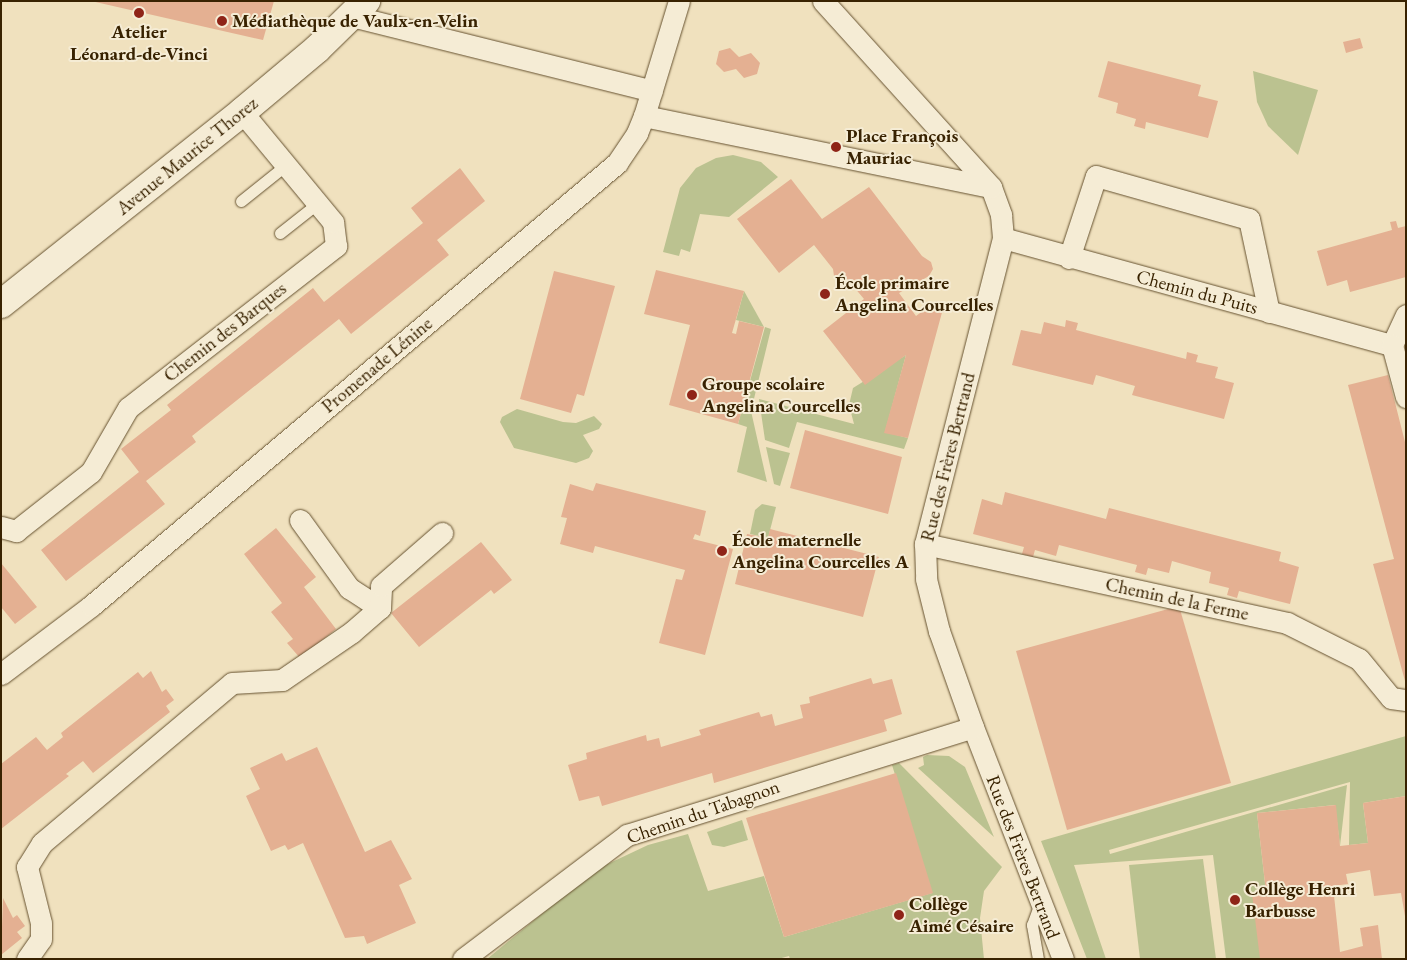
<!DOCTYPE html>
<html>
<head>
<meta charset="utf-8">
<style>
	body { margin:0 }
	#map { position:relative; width:1407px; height:960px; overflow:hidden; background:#f0e1be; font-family:"EB Garamond",serif }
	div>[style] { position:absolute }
	.green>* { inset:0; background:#bbc290 }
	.building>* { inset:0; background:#e4b092 }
	.roads { filter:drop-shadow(0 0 1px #665230) drop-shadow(0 0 1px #665230) }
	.lane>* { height:11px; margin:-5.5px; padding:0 5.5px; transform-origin:5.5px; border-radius:5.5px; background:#f5ecd5 }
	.street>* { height:21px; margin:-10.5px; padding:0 10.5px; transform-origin:10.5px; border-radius:10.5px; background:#f5ecd5 }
	.secondary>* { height:28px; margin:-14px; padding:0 14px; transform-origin:14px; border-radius:14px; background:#f5ecd5 }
	.dots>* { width:14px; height:14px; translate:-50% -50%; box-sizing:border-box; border:2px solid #f5ecd5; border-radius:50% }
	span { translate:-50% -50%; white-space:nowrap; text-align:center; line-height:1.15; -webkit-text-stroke:4px #f5ecd5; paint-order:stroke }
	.poi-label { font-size:19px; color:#382201; font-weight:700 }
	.left { translate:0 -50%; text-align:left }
	.street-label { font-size:19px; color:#382201 }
	.frame { position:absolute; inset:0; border:2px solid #382201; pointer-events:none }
</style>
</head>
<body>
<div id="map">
	<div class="green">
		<i style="clip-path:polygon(1253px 71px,1318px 90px,1298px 155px,1268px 126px,1257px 102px)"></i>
		<i style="clip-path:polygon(733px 155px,761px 162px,778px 177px,729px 217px,700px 214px,690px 252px,681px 249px,679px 256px,663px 252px,680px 188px,696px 168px,716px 158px)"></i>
		<i style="clip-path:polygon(744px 291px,764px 327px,736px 320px)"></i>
		<i style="clip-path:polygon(765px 327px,771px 329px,751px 411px,767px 482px,737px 472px,747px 427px,738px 424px)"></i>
		<i style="clip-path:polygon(906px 355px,885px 432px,908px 438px,904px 449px,797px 422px,789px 448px,765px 440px,759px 399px,854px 424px,849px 405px,853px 388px)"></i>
		<i style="clip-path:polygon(517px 409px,563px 422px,576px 423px,594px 416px,602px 424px,599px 429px,583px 435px,593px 451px,589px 458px,576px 463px,514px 448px,500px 422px,502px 417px)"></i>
		<i style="clip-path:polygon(766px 447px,790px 453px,780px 486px,774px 484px)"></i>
		<i style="clip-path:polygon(762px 504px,776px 507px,768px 538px,750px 534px,755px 510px)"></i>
		<i style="clip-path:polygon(1406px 736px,1406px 796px,1363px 803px,1368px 843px,1349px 845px,1350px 782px,1109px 850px,1110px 854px,1347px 785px,1340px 846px,1335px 805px,1257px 813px,1266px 892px,1260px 959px,1226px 959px,1213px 855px,1074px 865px,1106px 959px,1087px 959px,1041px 841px)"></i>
		<i style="clip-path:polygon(927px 755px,949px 756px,965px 767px,994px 837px,918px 768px,924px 765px,923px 757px)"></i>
		<i style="clip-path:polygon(899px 763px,1002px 867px,984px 891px,980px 918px,984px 959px,790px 959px,789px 956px,778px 959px,487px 959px,595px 870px,648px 845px,688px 834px,708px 891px,764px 876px,784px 937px,932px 893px,892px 765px)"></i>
		<i style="clip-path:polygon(742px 820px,748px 840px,724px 847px,712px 845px,707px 832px)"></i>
		<i style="clip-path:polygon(1203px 859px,1216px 959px,1140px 959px,1129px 865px)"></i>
	</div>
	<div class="building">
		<i style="clip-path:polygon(91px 1px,274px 1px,263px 40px)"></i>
		<i style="clip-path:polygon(1360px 38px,1363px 48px,1346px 53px,1343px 42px)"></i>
		<i style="clip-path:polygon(730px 48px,739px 57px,751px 53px,760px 63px,757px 74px,744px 78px,736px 69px,724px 72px,716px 64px,719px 51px)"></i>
		<i style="clip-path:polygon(1108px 61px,1201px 85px,1198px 96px,1218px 101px,1208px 138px,1146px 122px,1145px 129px,1134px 126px,1136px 119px,1116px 113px,1118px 103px,1098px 97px)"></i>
		<i style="clip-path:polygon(460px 168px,485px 201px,437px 240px,449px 255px,351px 334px,339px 319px,192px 436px,196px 442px,146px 481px,165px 504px,66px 581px,41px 550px,139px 472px,121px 449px,171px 410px,167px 405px,313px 288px,324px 302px,423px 223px,411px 208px)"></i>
		<i style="clip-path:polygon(791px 179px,822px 219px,869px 187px,922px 256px,931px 262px,933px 269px,929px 276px,899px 293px,916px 316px,936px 301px,942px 301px,944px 305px,908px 438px,884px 433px,906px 355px,865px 385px,823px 331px,864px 299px,843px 274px,834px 276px,833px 269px,814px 245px,779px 273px,737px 219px)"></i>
		<i style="clip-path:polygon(1396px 221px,1398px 228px,1406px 226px,1406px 277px,1350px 292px,1347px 280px,1327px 286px,1317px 251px,1392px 230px,1390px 222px)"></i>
		<i style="clip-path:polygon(656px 270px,744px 291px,732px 333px,736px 334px,739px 321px,764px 327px,738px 424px,669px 405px,690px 325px,644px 314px)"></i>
		<i style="clip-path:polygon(554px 271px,615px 286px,584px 396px,577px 394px,571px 413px,520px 399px)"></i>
		<i style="clip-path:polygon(1066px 320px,1078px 323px,1076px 330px,1186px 359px,1187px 352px,1198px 355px,1196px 362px,1218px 367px,1215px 378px,1234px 383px,1224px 419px,1132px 395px,1135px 386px,1096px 375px,1093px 385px,1012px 365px,1021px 330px,1041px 334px,1044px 322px,1065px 327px)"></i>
		<i style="clip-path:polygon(1388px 375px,1406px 446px,1405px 681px,1373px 564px,1394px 559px,1348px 385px)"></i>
		<i style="clip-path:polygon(805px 430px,902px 457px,888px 514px,790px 488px)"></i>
		<i style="clip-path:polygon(596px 483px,706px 511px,700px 536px,695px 534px,693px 539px,733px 549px,705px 655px,659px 643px,676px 579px,682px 580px,685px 570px,595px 546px,593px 553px,560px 544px,567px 518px,561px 517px,570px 484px,593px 491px)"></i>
		<i style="clip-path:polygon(1005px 492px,1106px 519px,1109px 508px,1281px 552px,1279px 561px,1299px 567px,1290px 604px,1239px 591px,1237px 598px,1227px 595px,1229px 588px,1209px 583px,1211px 572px,1172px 561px,1169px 573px,1148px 568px,1146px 575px,1135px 572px,1137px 565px,1059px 545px,1056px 556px,1035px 550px,1033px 557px,1022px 554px,1024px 547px,973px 534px,982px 499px,1002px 505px)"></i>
		<i style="clip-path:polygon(276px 528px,316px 577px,304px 587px,336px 629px,300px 658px,287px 643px,293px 639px,271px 612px,282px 603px,244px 554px)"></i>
		<i style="clip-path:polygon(770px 529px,879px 557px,863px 617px,735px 584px,747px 534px,768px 538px)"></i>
		<i style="clip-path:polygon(481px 542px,512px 580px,494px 594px,491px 590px,419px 647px,391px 613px)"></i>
		<i style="clip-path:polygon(1px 563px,37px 607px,15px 624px,1px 607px)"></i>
		<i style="clip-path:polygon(1179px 606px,1231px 783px,1067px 830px,1016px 651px)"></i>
		<i style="clip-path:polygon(151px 671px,162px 692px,166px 689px,174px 700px,166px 706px,170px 712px,93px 773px,83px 761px,66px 774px,69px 776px,1px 829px,1px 764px,36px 737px,47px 750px,63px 737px,61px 733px,138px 672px,143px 678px)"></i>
		<i style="clip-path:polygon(871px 678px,873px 684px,892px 679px,902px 714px,884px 720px,887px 731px,714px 783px,712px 773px,602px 806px,599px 796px,579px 801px,568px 765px,587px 759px,586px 753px,646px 735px,647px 741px,659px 738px,661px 747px,701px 735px,699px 730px,759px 712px,761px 717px,772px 714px,775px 726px,803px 718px,800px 705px,810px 703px,809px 697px)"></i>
		<i style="clip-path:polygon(317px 747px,365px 852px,391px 840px,412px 879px,399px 885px,416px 923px,367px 944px,364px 936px,345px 938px,303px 843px,288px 850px,285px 845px,271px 851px,246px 796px,260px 789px,250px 768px,282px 753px,286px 761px)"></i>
		<i style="clip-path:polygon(896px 773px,933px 893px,784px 937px,746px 818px)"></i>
		<i style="clip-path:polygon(1406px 796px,1406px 922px,1401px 893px,1374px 896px,1370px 870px,1346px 874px,1348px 884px,1333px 886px,1340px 952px,1363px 946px,1360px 928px,1378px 925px,1382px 959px,1260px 959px,1252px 894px,1266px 892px,1257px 813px,1336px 805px,1340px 846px,1349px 845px,1368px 843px,1363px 803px)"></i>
		<i style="clip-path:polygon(3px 898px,13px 918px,17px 915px,25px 926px,17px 932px,22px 938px,1px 955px)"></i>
	</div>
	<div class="roads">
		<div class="lane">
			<i style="left:241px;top:201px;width:58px;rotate:-38.7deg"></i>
			<i style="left:280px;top:233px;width:48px;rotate:-38.3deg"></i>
			<i style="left:1038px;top:959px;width:35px;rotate:-100deg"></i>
			<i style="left:1032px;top:925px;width:23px;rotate:-70deg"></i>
		</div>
		<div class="street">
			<i style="left:823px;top:1px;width:251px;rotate:47.9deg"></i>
			<i style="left:991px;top:187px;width:30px;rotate:70deg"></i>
			<i style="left:1001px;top:215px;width:23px;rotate:85deg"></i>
			<i style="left:1003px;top:238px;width:316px;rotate:104.3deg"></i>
			<i style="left:925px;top:544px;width:35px;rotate:88deg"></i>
			<i style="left:926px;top:579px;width:54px;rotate:76deg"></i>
			<i style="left:939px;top:631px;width:102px;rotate:70.5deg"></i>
			<i style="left:973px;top:727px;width:249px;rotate:68.8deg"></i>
			<i style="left:352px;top:16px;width:309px;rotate:14deg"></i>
			<i style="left:644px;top:116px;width:354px;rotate:11.6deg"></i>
			<i style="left:1003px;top:238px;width:403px;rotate:15.4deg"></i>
			<i style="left:1069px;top:258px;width:86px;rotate:-71.8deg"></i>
			<i style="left:1096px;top:176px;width:159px;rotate:15.7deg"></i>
			<i style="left:1249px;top:219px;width:95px;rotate:77.9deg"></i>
			<i style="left:1406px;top:315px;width:33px;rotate:115deg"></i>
			<i style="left:1392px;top:345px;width:54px;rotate:74.9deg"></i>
			<i style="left:300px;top:520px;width:84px;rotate:54.2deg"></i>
			<i style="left:349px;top:588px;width:37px;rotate:33deg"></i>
			<i style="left:1px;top:527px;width:16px;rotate:15deg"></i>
			<i style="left:16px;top:531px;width:95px;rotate:-38.2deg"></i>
			<i style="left:91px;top:472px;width:74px;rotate:-60deg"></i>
			<i style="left:128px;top:408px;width:264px;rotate:-37.9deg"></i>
			<i style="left:336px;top:246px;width:24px;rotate:-97deg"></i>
			<i style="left:333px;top:222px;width:143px;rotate:-129.6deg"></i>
			<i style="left:925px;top:544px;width:371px;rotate:12.3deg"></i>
			<i style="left:1287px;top:623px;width:80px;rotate:26.6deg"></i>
			<i style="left:1359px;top:659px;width:50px;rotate:50.6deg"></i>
			<i style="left:1391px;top:698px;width:15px;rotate:8deg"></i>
			<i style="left:1px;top:674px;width:113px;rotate:-37.1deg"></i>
			<i style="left:91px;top:606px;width:688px;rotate:-40.1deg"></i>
			<i style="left:617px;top:163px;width:36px;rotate:-56deg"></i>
			<i style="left:637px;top:133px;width:18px;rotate:-68deg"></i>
			<i style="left:644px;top:116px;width:120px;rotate:-73.1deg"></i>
			<i style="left:27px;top:959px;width:24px;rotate:-55deg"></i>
			<i style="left:41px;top:939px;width:16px;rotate:-90deg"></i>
			<i style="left:41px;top:923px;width:58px;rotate:-104deg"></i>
			<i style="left:27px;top:867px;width:28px;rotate:-58deg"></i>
			<i style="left:42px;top:843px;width:248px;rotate:-40.1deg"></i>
			<i style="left:232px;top:683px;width:50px;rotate:-3.4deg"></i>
			<i style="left:282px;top:680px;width:85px;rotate:-34.4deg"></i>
			<i style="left:352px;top:632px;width:37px;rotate:-41deg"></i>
			<i style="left:380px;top:608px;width:22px;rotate:-87deg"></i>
			<i style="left:381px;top:586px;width:81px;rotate:-41deg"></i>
			<i style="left:463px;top:959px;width:206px;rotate:-37.1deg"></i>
			<i style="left:627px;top:835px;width:362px;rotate:-17.3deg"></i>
		</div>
		<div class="secondary">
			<i style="left:1px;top:304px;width:308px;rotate:-38.5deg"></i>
			<i style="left:242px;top:112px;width:98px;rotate:-40deg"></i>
			<i style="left:317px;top:49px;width:69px;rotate:-44.4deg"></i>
		</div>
	</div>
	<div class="dots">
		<i style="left:139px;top:13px;background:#8f2418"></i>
		<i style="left:222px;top:21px;background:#8f2418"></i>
		<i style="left:836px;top:147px;background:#8f2418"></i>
		<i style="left:825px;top:294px;background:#8f2418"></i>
		<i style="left:692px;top:395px;background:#8f2418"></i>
		<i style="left:722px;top:551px;background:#8f2418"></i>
		<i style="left:1235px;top:900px;background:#8f2418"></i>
		<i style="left:899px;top:915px;background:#8f2418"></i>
	</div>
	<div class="poi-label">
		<span class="left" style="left:232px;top:21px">Médiathèque de Vaulx-en-Velin</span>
		<span style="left:139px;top:43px">Atelier<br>Léonard-de-Vinci</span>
		<span class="left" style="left:846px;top:147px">Place François<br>Mauriac</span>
		<span class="left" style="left:835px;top:294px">École primaire<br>Angelina Courcelles</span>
		<span class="left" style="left:702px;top:395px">Groupe scolaire<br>Angelina Courcelles</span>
		<span class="left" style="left:732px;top:551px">École maternelle<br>Angelina Courcelles A</span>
		<span class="left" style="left:1245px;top:900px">Collège Henri<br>Barbusse</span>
		<span class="left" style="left:909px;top:915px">Collège<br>Aimé Césaire</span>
	</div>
	<div class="street-label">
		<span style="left:187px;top:156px;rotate:-39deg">Avenue Maurice Thorez</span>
		<span style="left:1197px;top:292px;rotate:15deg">Chemin du Puits</span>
		<span style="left:225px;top:332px;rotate:-38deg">Chemin des Barques</span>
		<span style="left:377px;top:365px;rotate:-40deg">Promenade Lénine</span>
		<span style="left:948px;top:457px;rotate:-76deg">Rue des Frères Bertrand</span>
		<span style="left:1177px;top:599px;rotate:12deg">Chemin de la Ferme</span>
		<span style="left:703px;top:812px;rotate:-19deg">Chemin du Tabagnon</span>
		<span style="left:1023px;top:857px;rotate:69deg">Rue des Frères Bertrand</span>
	</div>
	<div class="frame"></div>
</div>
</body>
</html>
